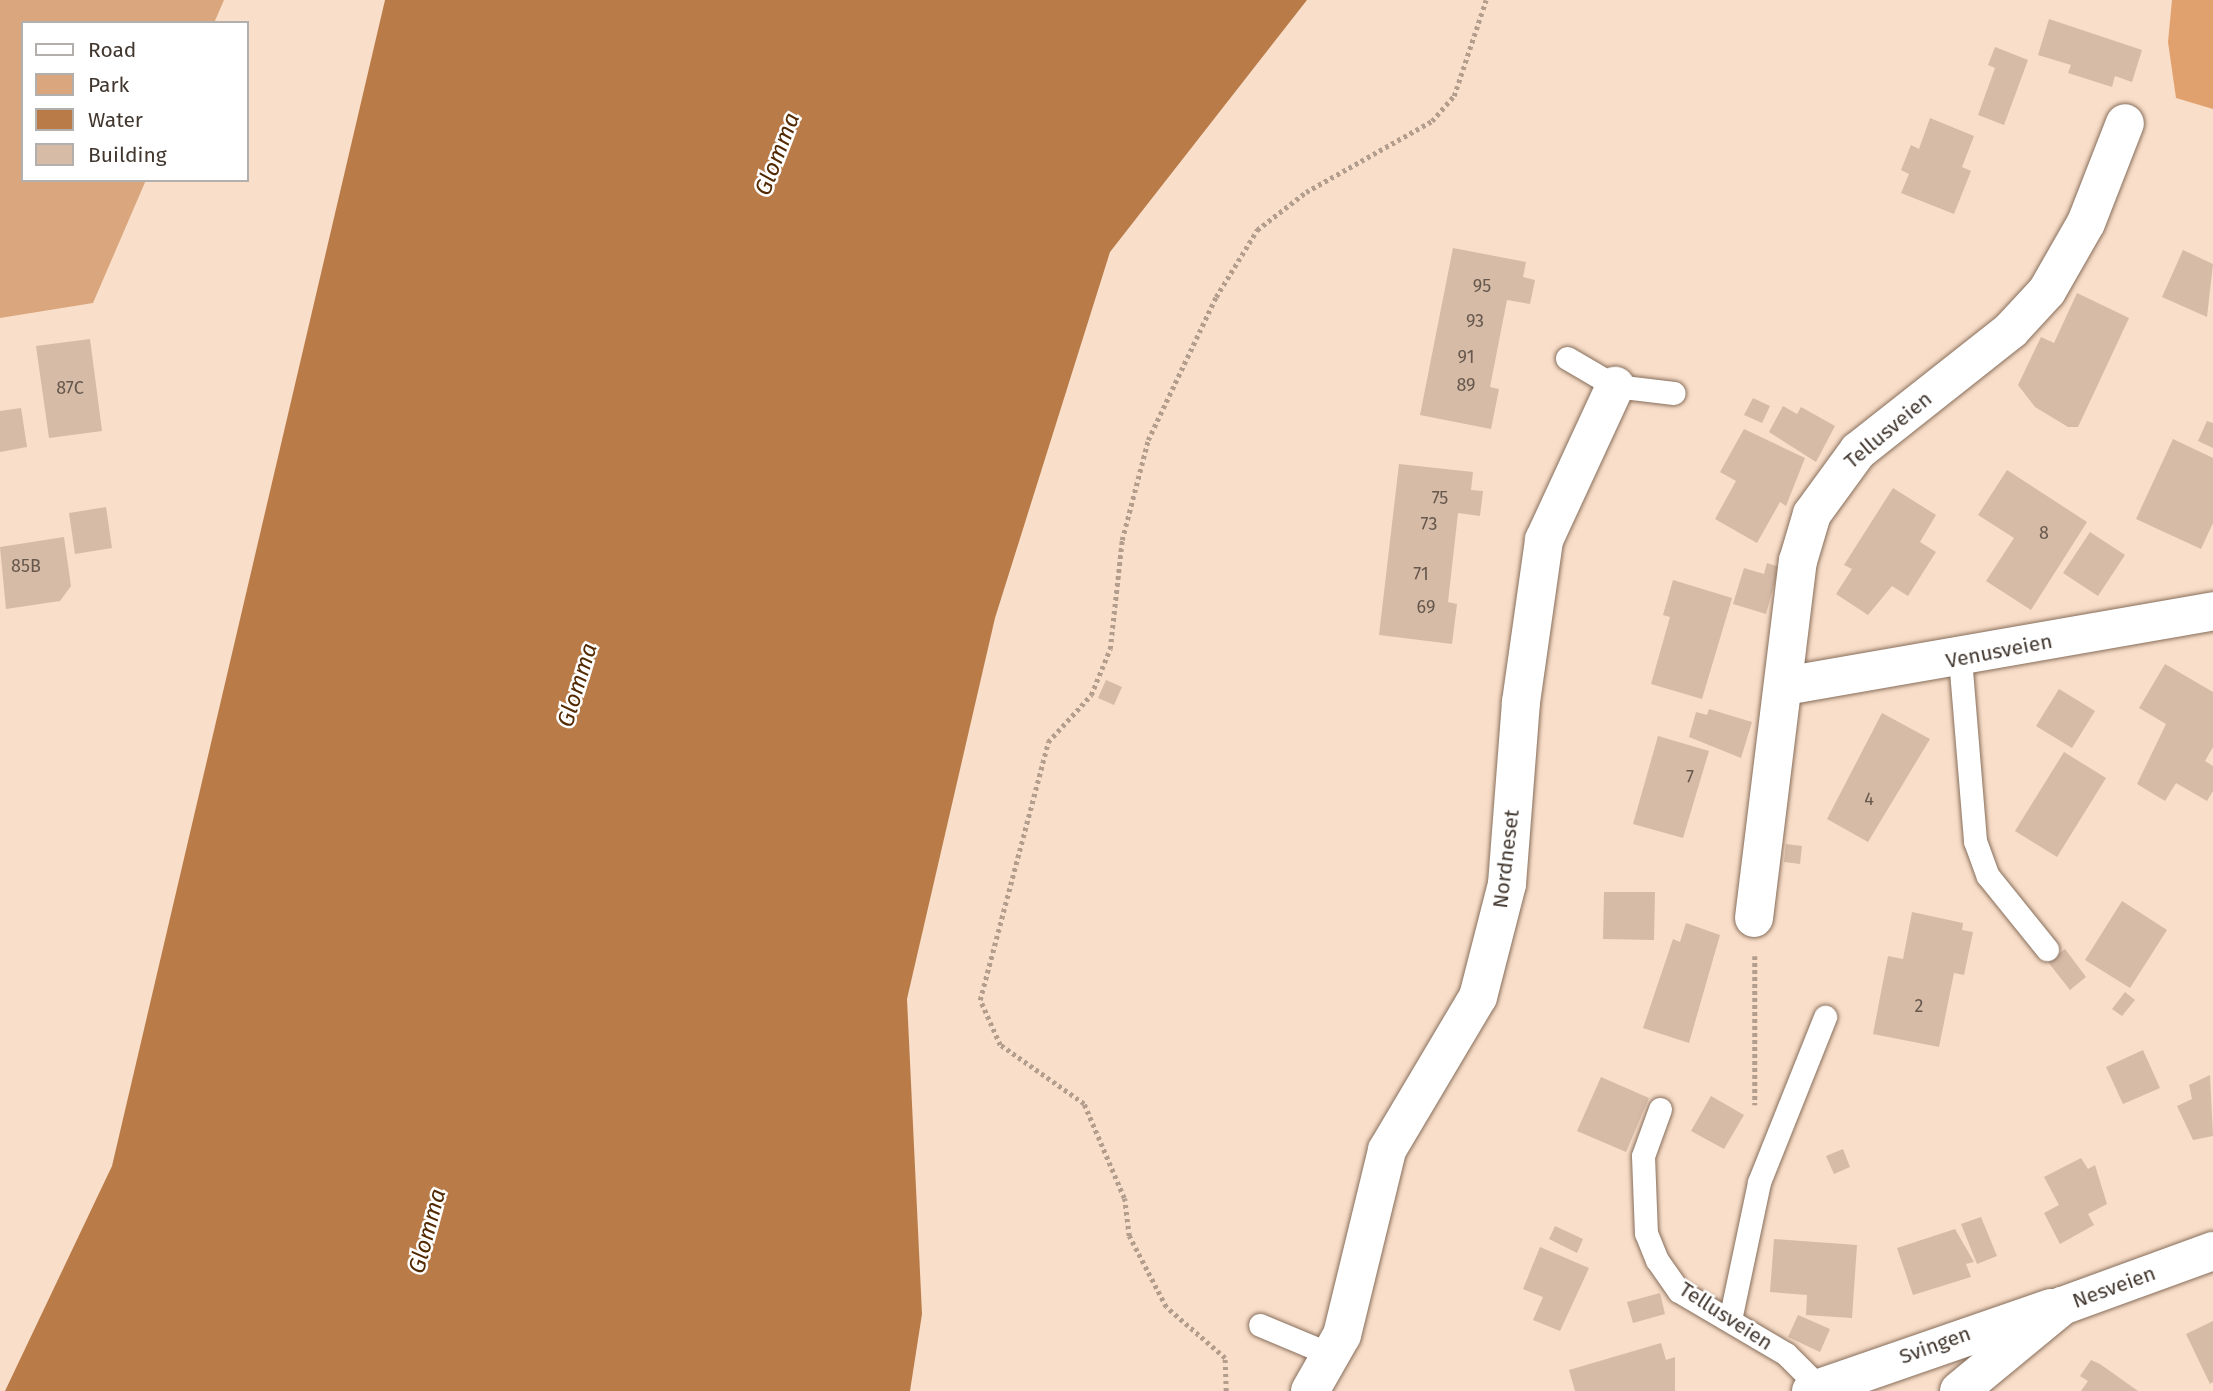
<!DOCTYPE html>
<html>
<head>
<meta charset="utf-8">
<style>
	body { margin:0 }
	#map { position:relative; width:2213px; height:1391px; overflow:hidden; background:#f9dec9; font-family:"Fira Sans",sans-serif }
	div>[style] { position:absolute }
	.green>* { inset:0; background:#daa67d }
	.forest>* { inset:0; background:#e1a16e }
	.water>* { inset:0; background:#b97c49 }
	.building>* { inset:0; background:#d6bba7 }
	.path>* { height:4.5px; margin-top:-2.25px; transform-origin:0; background:repeating-linear-gradient(90deg,#b39e8e 0 3.5px,transparent 0 7px) }
	.roads { filter:drop-shadow(0 0 2px #866e5b) drop-shadow(0 0 2px #866e5b) }
	.lane>* { height:23px; margin:-11.5px; padding:0 11.5px; transform-origin:11.5px; border-radius:11.5px; background:#fff }
	.street>* { height:38px; margin:-19px; padding:0 19px; transform-origin:19px; border-radius:19px; background:#fff }
	span { translate:-50% -50%; white-space:nowrap; text-align:center; line-height:1.15; -webkit-text-stroke:5px #fff; paint-order:stroke }
	.number-label { font-size:18px; color:#67584d }
	.number-label span { -webkit-text-stroke-width:0 }
	.street-label { font-size:21px; color:#42372f }
	.water-label { font-size:23px; color:#522900; font-style:italic }
	.legend { position:absolute; left:21px; top:21px; width:228px; height:161px; box-sizing:border-box; background:#fff; border:2px solid #b3afac; margin:0; padding:9px 12px; list-style:none; font-size:21px; color:#42372f }
	.legend li { display:flex; align-items:center; gap:14px; height:35px }
	.legend b { width:35px; border:2px solid #b3afac }
</style>
</head>
<body>
<div id="map">
	<div class="green">
		<i style="clip-path:polygon(0 0,224px 0,214px 23px,23px 23px,23px 180px,146px 180px,93px 303px,0 318px)"></i>
	</div>
	<div class="forest">
		<i style="clip-path:polygon(2172px 0,2213px 0,2213px 109px,2176px 98px,2168px 42px)"></i>
	</div>
	<div class="water">
		<i style="clip-path:polygon(385px 0,1307px 0,1110px 252px,995px 618px,907px 999px,922px 1314px,910px 1391px,5px 1391px,112px 1166px)"></i>
	</div>
	<div class="building">
		<i style="clip-path:polygon(2049px 19px,2142px 50px,2132px 82px,2115px 76px,2112px 87px,2068px 73px,2071px 65px,2038px 55px)"></i>
		<i style="clip-path:polygon(1995px 47px,2028px 60px,2004px 125px,1978px 115px,1995px 68px,1988px 65px)"></i>
		<i style="clip-path:polygon(1930px 118px,1974px 136px,1962px 167px,1971px 171px,1954px 214px,1901px 193px,1909px 174px,1901px 170px,1911px 145px,1919px 149px)"></i>
		<i style="clip-path:polygon(1453px 248px,1526px 262px,1523px 277px,1535px 280px,1530px 304px,1507px 300px,1490px 387px,1499px 389px,1491px 429px,1420px 415px)"></i>
		<i style="clip-path:polygon(2183px 250px,2213px 264px,2207px 317px,2162px 297px)"></i>
		<i style="clip-path:polygon(2077px 293px,2129px 318px,2078px 427px,2068px 427px,2035px 407px,2018px 385px,2041px 337px,2054px 343px)"></i>
		<i style="clip-path:polygon(90px 339px,102px 431px,49px 438px,36px 346px)"></i>
		<i style="clip-path:polygon(1753px 398px,1770px 406px,1762px 423px,1744px 415px)"></i>
		<i style="clip-path:polygon(1783px 406px,1797px 414px,1801px 407px,1835px 426px,1816px 462px,1769px 432px)"></i>
		<i style="clip-path:polygon(21px 408px,27px 447px,0 452px,0 411px)"></i>
		<i style="clip-path:polygon(2207px 421px,2213px 423px,2213px 448px,2198px 441px)"></i>
		<i style="clip-path:polygon(1744px 429px,1805px 458px,1786px 506px,1780px 502px,1757px 543px,1715px 519px,1736px 481px,1720px 472px)"></i>
		<i style="clip-path:polygon(2173px 439px,2213px 458px,2213px 523px,2201px 549px,2136px 519px)"></i>
		<i style="clip-path:polygon(1399px 464px,1473px 472px,1471px 490px,1483px 491px,1480px 516px,1458px 513px,1448px 602px,1457px 604px,1452px 644px,1379px 635px)"></i>
		<i style="clip-path:polygon(2007px 470px,2087px 522px,2031px 610px,1986px 581px,2014px 538px,1978px 515px)"></i>
		<i style="clip-path:polygon(1893px 488px,1936px 515px,1920px 542px,1936px 552px,1908px 596px,1892px 586px,1868px 615px,1836px 594px,1852px 569px,1844px 565px)"></i>
		<i style="clip-path:polygon(106px 507px,112px 548px,75px 554px,69px 513px)"></i>
		<i style="clip-path:polygon(2090px 532px,2125px 555px,2098px 596px,2063px 573px)"></i>
		<i style="clip-path:polygon(64px 537px,71px 586px,60px 601px,6px 609px,0 547px)"></i>
		<i style="clip-path:polygon(1767px 563px,1779px 567px,1766px 614px,1733px 604px,1744px 568px,1764px 574px)"></i>
		<i style="clip-path:polygon(1673px 580px,1732px 598px,1702px 699px,1651px 684px,1670px 617px,1663px 615px)"></i>
		<i style="clip-path:polygon(2165px 664px,2213px 692px,2213px 747px,2205px 761px,2213px 766px,2213px 791px,2207px 801px,2176px 783px,2165px 801px,2137px 784px,2166px 724px,2139px 708px)"></i>
		<i style="clip-path:polygon(1106px 680px,1122px 687px,1114px 705px,1098px 698px)"></i>
		<i style="clip-path:polygon(2059px 689px,2095px 711px,2072px 748px,2036px 726px)"></i>
		<i style="clip-path:polygon(1709px 709px,1752px 722px,1741px 758px,1689px 737px,1696px 712px,1707px 715px)"></i>
		<i style="clip-path:polygon(1882px 713px,1930px 739px,1868px 842px,1827px 819px)"></i>
		<i style="clip-path:polygon(1658px 736px,1709px 751px,1683px 838px,1633px 824px)"></i>
		<i style="clip-path:polygon(2064px 752px,2106px 778px,2057px 857px,2015px 831px)"></i>
		<i style="clip-path:polygon(1786px 844px,1802px 846px,1800px 864px,1784px 862px)"></i>
		<i style="clip-path:polygon(1604px 892px,1655px 892px,1654px 940px,1603px 939px)"></i>
		<i style="clip-path:polygon(2122px 901px,2167px 930px,2130px 988px,2085px 960px)"></i>
		<i style="clip-path:polygon(1912px 912px,1963px 923px,1962px 930px,1973px 932px,1964px 975px,1954px 973px,1939px 1047px,1873px 1034px,1888px 956px,1903px 959px)"></i>
		<i style="clip-path:polygon(1686px 923px,1720px 935px,1689px 1043px,1643px 1028px,1673px 939px,1680px 942px)"></i>
		<i style="clip-path:polygon(2065px 949px,2086px 977px,2070px 990px,2048px 962px)"></i>
		<i style="clip-path:polygon(2125px 992px,2135px 1000px,2122px 1016px,2112px 1009px)"></i>
		<i style="clip-path:polygon(2143px 1050px,2160px 1088px,2123px 1104px,2106px 1067px)"></i>
		<i style="clip-path:polygon(2210px 1075px,2213px 1136px,2193px 1140px,2177px 1106px,2192px 1099px,2189px 1085px)"></i>
		<i style="clip-path:polygon(1601px 1077px,1649px 1098px,1626px 1152px,1577px 1131px)"></i>
		<i style="clip-path:polygon(1711px 1096px,1744px 1115px,1724px 1149px,1691px 1131px)"></i>
		<i style="clip-path:polygon(1843px 1149px,1850px 1167px,1834px 1174px,1826px 1156px)"></i>
		<i style="clip-path:polygon(2081px 1158px,2088px 1169px,2095px 1165px,2107px 1204px,2088px 1214px,2094px 1225px,2060px 1244px,2044px 1213px,2059px 1205px,2044px 1177px)"></i>
		<i style="clip-path:polygon(1981px 1217px,1997px 1256px,1977px 1264px,1961px 1224px)"></i>
		<i style="clip-path:polygon(1555px 1226px,1583px 1239px,1577px 1253px,1549px 1239px)"></i>
		<i style="clip-path:polygon(1955px 1229px,1974px 1262px,1966px 1264px,1971px 1277px,1913px 1295px,1897px 1248px)"></i>
		<i style="clip-path:polygon(1774px 1239px,1857px 1245px,1852px 1318px,1806px 1315px,1807px 1295px,1770px 1292px)"></i>
		<i style="clip-path:polygon(1540px 1247px,1589px 1268px,1560px 1331px,1533px 1320px,1543px 1297px,1523px 1289px)"></i>
		<i style="clip-path:polygon(1660px 1293px,1665px 1314px,1633px 1323px,1627px 1302px)"></i>
		<i style="clip-path:polygon(1798px 1315px,1830px 1329px,1820px 1352px,1788px 1337px)"></i>
		<i style="clip-path:polygon(2213px 1321px,2213px 1382px,2210px 1384px,2186px 1334px)"></i>
		<i style="clip-path:polygon(1661px 1343px,1666px 1360px,1675px 1357px,1675px 1391px,1575px 1391px,1569px 1370px)"></i>
		<i style="clip-path:polygon(2091px 1360px,2100px 1364px,2138px 1391px,2081px 1391px,2088px 1381px,2080px 1376px)"></i>
	</div>
	<div class="path">
		<i style="left:1755px;top:956px;width:149px;rotate:90deg"></i>
		<i style="left:1226px;top:1391px;width:33px;rotate:-92deg"></i>
		<i style="left:1225px;top:1358px;width:78px;rotate:-139.2deg"></i>
		<i style="left:1166px;top:1307px;width:80px;rotate:-117.5deg"></i>
		<i style="left:1129px;top:1236px;width:38px;rotate:-97deg"></i>
		<i style="left:1124px;top:1198px;width:102px;rotate:-113.1deg"></i>
		<i style="left:1084px;top:1104px;width:103px;rotate:-144.9deg"></i>
		<i style="left:1000px;top:1045px;width:49px;rotate:-114deg"></i>
		<i style="left:980px;top:1000px;width:267px;rotate:-75.2deg"></i>
		<i style="left:1048px;top:742px;width:64px;rotate:-47.5deg"></i>
		<i style="left:1091px;top:695px;width:50px;rotate:-67.6deg"></i>
		<i style="left:1110px;top:649px;width:110px;rotate:-83.7deg"></i>
		<i style="left:1122px;top:540px;width:103px;rotate:-75.4deg"></i>
		<i style="left:1148px;top:440px;width:158px;rotate:-64.6deg"></i>
		<i style="left:1216px;top:297px;width:79px;rotate:-58.5deg"></i>
		<i style="left:1257px;top:230px;width:62px;rotate:-37.8deg"></i>
		<i style="left:1306px;top:192px;width:145px;rotate:-29.4deg"></i>
		<i style="left:1432px;top:121px;width:33px;rotate:-49deg"></i>
		<i style="left:1454px;top:96px;width:101px;rotate:-71.6deg"></i>
	</div>
	<div class="roads">
		<div class="lane">
			<i style="left:1567px;top:358px;width:56px;rotate:30.3deg"></i>
			<i style="left:1615px;top:386px;width:59px;rotate:6.8deg"></i>
			<i style="left:1960px;top:658px;width:184px;rotate:85.3deg"></i>
			<i style="left:1975px;top:841px;width:37px;rotate:70deg"></i>
			<i style="left:1988px;top:876px;width:94px;rotate:51.1deg"></i>
			<i style="left:1660px;top:1109px;width:50px;rotate:109.9deg"></i>
			<i style="left:1643px;top:1156px;width:77px;rotate:87.8deg"></i>
			<i style="left:1646px;top:1233px;width:29px;rotate:68deg"></i>
			<i style="left:1657px;top:1260px;width:38px;rotate:55deg"></i>
			<i style="left:1679px;top:1291px;width:124px;rotate:30.5deg"></i>
			<i style="left:1786px;top:1354px;width:48px;rotate:45deg"></i>
			<i style="left:1730px;top:1320px;width:141px;rotate:-78.1deg"></i>
			<i style="left:1759px;top:1182px;width:178px;rotate:-68.2deg"></i>
			<i style="left:1260px;top:1325px;width:80px;rotate:22.7deg"></i>
		</div>
		<div class="street">
			<i style="left:1785px;top:686px;width:435px;rotate:-9.9deg"></i>
			<i style="left:1754px;top:918px;width:360px;rotate:-83deg"></i>
			<i style="left:1798px;top:561px;width:49px;rotate:-73.4deg"></i>
			<i style="left:1812px;top:514px;width:78px;rotate:-53.9deg"></i>
			<i style="left:1858px;top:451px;width:195px;rotate:-38.3deg"></i>
			<i style="left:2011px;top:330px;width:53px;rotate:-47.3deg"></i>
			<i style="left:2047px;top:291px;width:78px;rotate:-60.2deg"></i>
			<i style="left:2086px;top:223px;width:107px;rotate:-68.7deg"></i>
			<i style="left:1310px;top:1391px;width:64px;rotate:-60.3deg"></i>
			<i style="left:1342px;top:1335px;width:190px;rotate:-76.3deg"></i>
			<i style="left:1387px;top:1150px;width:178px;rotate:-59.3deg"></i>
			<i style="left:1478px;top:997px;width:117px;rotate:-75.6deg"></i>
			<i style="left:1507px;top:884px;width:183px;rotate:-85.6deg"></i>
			<i style="left:1521px;top:702px;width:164px;rotate:-81.9deg"></i>
			<i style="left:1544px;top:540px;width:170px;rotate:-65.2deg"></i>
			<i style="left:1811px;top:1391px;width:254px;rotate:-19.1deg"></i>
			<i style="left:1959px;top:1391px;width:134px;rotate:-39.5deg"></i>
			<i style="left:2062px;top:1306px;width:161px;rotate:-20deg"></i>
		</div>
	</div>
	<div class="number-label">
		<span style="left:1482px;top:286px">95</span>
		<span style="left:1475px;top:321px">93</span>
		<span style="left:1466px;top:357px">91</span>
		<span style="left:1466px;top:385px">89</span>
		<span style="left:70px;top:388px">87C</span>
		<span style="left:1440px;top:498px">75</span>
		<span style="left:1429px;top:524px">73</span>
		<span style="left:2044px;top:533px">8</span>
		<span style="left:26px;top:566px">85B</span>
		<span style="left:1421px;top:574px">71</span>
		<span style="left:1426px;top:607px">69</span>
		<span style="left:1690px;top:777px">7</span>
		<span style="left:1869px;top:799px">4</span>
		<span style="left:1919px;top:1006px">2</span>
	</div>
	<div class="street-label">
		<span style="left:1888px;top:430px;rotate:-40deg">Tellusveien</span>
		<span style="left:1999px;top:651px;rotate:-11deg">Venusveien</span>
		<span style="left:1506px;top:859px;rotate:-83deg">Nordneset</span>
		<span style="left:2114px;top:1287px;rotate:-20deg">Nesveien</span>
		<span style="left:1726px;top:1316px;rotate:33deg">Tellusveien</span>
		<span style="left:1935px;top:1345px;rotate:-20deg">Svingen</span>
	</div>
	<div class="water-label">
		<span style="left:777px;top:154px;rotate:-69deg">Glomma</span>
		<span style="left:577px;top:685px;rotate:-73deg">Glomma</span>
		<span style="left:427px;top:1231px;rotate:-75deg">Glomma</span>
	</div>
	<ul class="legend">
	<li><b style="height:9px;background:#fff"></b>Road</li>
	<li><b style="height:19px;background:#daa67d"></b>Park</li>
	<li><b style="height:19px;background:#b97c49"></b>Water</li>
	<li><b style="height:19px;background:#d6bba7"></b>Building</li>
	</ul>
</div>
</body>
</html>
